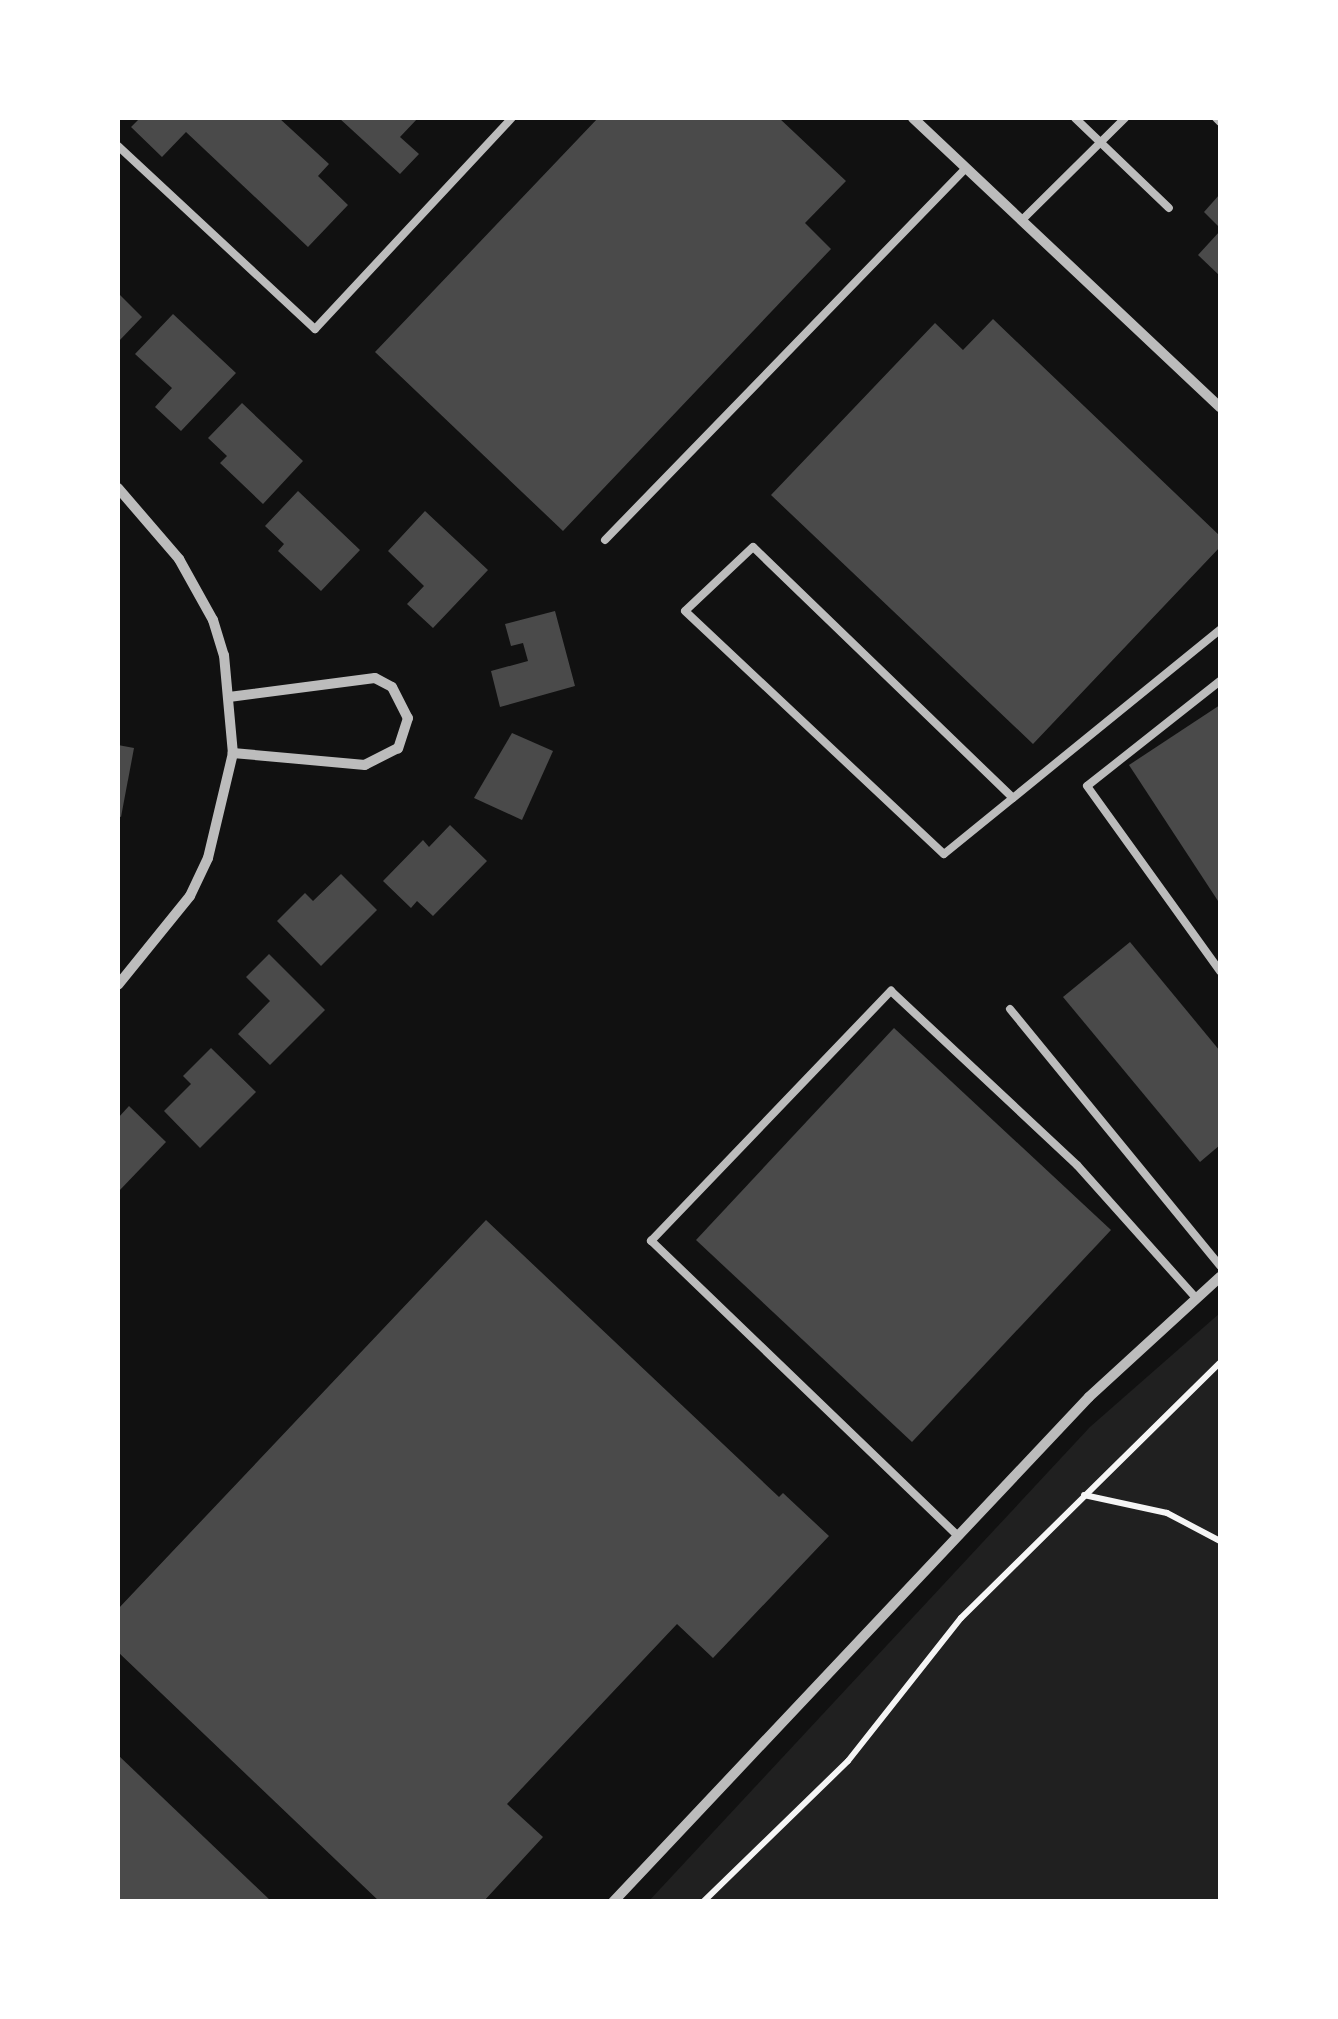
<!DOCTYPE html>
<html>
<head>
<meta charset="utf-8">
<style>
	body { margin:0 }
	#map { position:relative; width:1338px; height:2019px; overflow:hidden; background:#111; font-family:"PT Sans Narrow",sans-serif }
	div>[style] { position:absolute }
	.green>* { inset:0; background:#202020 }
	.building>* { inset:0; background:#4a4a4a }
	.path>* { height:6px; margin:-3px; padding:0 3px; transform-origin:3px; border-radius:3px; background:#f5f5f5 }
	.service>* { height:8px; margin:-4px; padding:0 4px; transform-origin:4px; border-radius:4px; background:#bcbcbc }
	.minor>* { height:10px; margin:-5px; padding:0 5px; transform-origin:5px; border-radius:5px; background:#bcbcbc }
	span { translate:-50% -50%; white-space:nowrap; text-align:center; line-height:1.15; -webkit-text-stroke:10px #fff; paint-order:stroke }
	.frame { position:absolute; inset:0; border:120px solid #fff; pointer-events:none }
</style>
</head>
<body>
<div id="map">
	<div class="green">
		<i style="clip-path:polygon(1220px 1313px,1220px 1901px,648px 1902px,1090px 1427px)"></i>
	</div>
	<div class="building">
		<i style="clip-path:polygon(140px 118px,279px 118px,329px 164px,318px 176px,348px 205px,308px 247px,186px 132px,162px 157px,131px 127px)"></i>
		<i style="clip-path:polygon(339px 118px,418px 118px,400px 137px,419px 154px,400px 174px)"></i>
		<i style="clip-path:polygon(598px 118px,779px 118px,846px 181px,805px 223px,831px 249px,563px 531px,375px 352px)"></i>
		<i style="clip-path:polygon(1220px 194px,1220px 228px,1204px 212px)"></i>
		<i style="clip-path:polygon(1220px 231px,1220px 276px,1198px 255px)"></i>
		<i style="clip-path:polygon(118px 293px,142px 317px,118px 342px)"></i>
		<i style="clip-path:polygon(173px 314px,236px 373px,181px 431px,155px 407px,172px 388px,135px 354px)"></i>
		<i style="clip-path:polygon(993px 319px,1220px 536px,1220px 547px,1033px 744px,771px 495px,935px 323px,963px 350px)"></i>
		<i style="clip-path:polygon(242px 403px,303px 461px,263px 504px,220px 463px,227px 456px,208px 438px)"></i>
		<i style="clip-path:polygon(298px 491px,360px 550px,321px 591px,278px 551px,284px 544px,265px 526px)"></i>
		<i style="clip-path:polygon(425px 511px,488px 570px,433px 628px,407px 604px,424px 586px,388px 551px)"></i>
		<i style="clip-path:polygon(555px 611px,575px 686px,500px 707px,491px 671px,528px 661px,523px 643px,511px 646px,505px 624px)"></i>
		<i style="clip-path:polygon(1220px 705px,1220px 904px,1129px 765px)"></i>
		<i style="clip-path:polygon(512px 733px,553px 751px,522px 820px,474px 798px)"></i>
		<i style="clip-path:polygon(118px 745px,134px 748px,121px 817px,118px 816px)"></i>
		<i style="clip-path:polygon(450px 825px,487px 861px,433px 916px,417px 901px,411px 908px,383px 881px,423px 840px,429px 847px)"></i>
		<i style="clip-path:polygon(341px 874px,377px 910px,321px 966px,277px 921px,305px 893px,313px 901px)"></i>
		<i style="clip-path:polygon(1130px 942px,1220px 1051px,1220px 1145px,1200px 1162px,1063px 997px)"></i>
		<i style="clip-path:polygon(269px 954px,325px 1010px,270px 1065px,238px 1034px,270px 1001px,246px 977px)"></i>
		<i style="clip-path:polygon(894px 1028px,1111px 1230px,912px 1442px,696px 1240px)"></i>
		<i style="clip-path:polygon(211px 1048px,256px 1092px,200px 1148px,164px 1111px,191px 1084px,183px 1076px)"></i>
		<i style="clip-path:polygon(129px 1106px,166px 1142px,118px 1192px,118px 1118px)"></i>
		<i style="clip-path:polygon(486px 1220px,779px 1497px,783px 1493px,829px 1536px,713px 1658px,677px 1624px,507px 1804px,543px 1837px,483px 1902px,380px 1902px,118px 1652px,118px 1609px)"></i>
		<i style="clip-path:polygon(118px 1755px,272px 1902px,118px 1902px)"></i>
	</div>
	<div class="path">
		<i style="left:1084px;top:1495px;width:85px;rotate:12.2deg"></i>
		<i style="left:1167px;top:1513px;width:60px;rotate:27.8deg"></i>
		<i style="left:703px;top:1902px;width:202px;rotate:-44.2deg"></i>
		<i style="left:848px;top:1761px;width:182px;rotate:-51.7deg"></i>
		<i style="left:961px;top:1618px;width:363px;rotate:-44.6deg"></i>
	</div>
	<div class="service">
		<i style="left:1075px;top:118px;width:130px;rotate:43.8deg"></i>
		<i style="left:1216px;top:118px;width:6px;rotate:45deg"></i>
		<i style="left:118px;top:146px;width:269px;rotate:42.9deg"></i>
		<i style="left:315px;top:329px;width:289px;rotate:-47deg"></i>
		<i style="left:1022px;top:220px;width:145px;rotate:-44.7deg"></i>
		<i style="left:605px;top:540px;width:518px;rotate:-45.86deg"></i>
		<i style="left:1220px;top:681px;width:169px;rotate:141.7deg"></i>
		<i style="left:1087px;top:786px;width:228px;rotate:54.3deg"></i>
		<i style="left:1013px;top:798px;width:361px;rotate:-136deg"></i>
		<i style="left:753px;top:547px;width:93px;rotate:136.7deg"></i>
		<i style="left:685px;top:611px;width:355px;rotate:43.2deg"></i>
		<i style="left:944px;top:854px;width:355px;rotate:-39.1deg"></i>
		<i style="left:1010px;top:1009px;width:332px;rotate:50.7deg"></i>
		<i style="left:958px;top:1536px;width:426px;rotate:-136.1deg"></i>
		<i style="left:651px;top:1241px;width:347px;rotate:-46.2deg"></i>
		<i style="left:891px;top:991px;width:255px;rotate:43.1deg"></i>
		<i style="left:1077px;top:1165px;width:177px;rotate:48.2deg"></i>
	</div>
	<div class="minor">
		<i style="left:913px;top:118px;width:422px;rotate:43.3deg"></i>
		<i style="left:118px;top:488px;width:94px;rotate:49.3deg"></i>
		<i style="left:179px;top:559px;width:70px;rotate:60.9deg"></i>
		<i style="left:213px;top:620px;width:37px;rotate:73deg"></i>
		<i style="left:224px;top:655px;width:98px;rotate:84.8deg"></i>
		<i style="left:233px;top:753px;width:108px;rotate:103.4deg"></i>
		<i style="left:208px;top:858px;width:42px;rotate:115.3deg"></i>
		<i style="left:190px;top:896px;width:114px;rotate:129deg"></i>
		<i style="left:229px;top:697px;width:147px;rotate:-7.4deg"></i>
		<i style="left:375px;top:678px;width:19px;rotate:28deg"></i>
		<i style="left:392px;top:687px;width:35px;rotate:63deg"></i>
		<i style="left:408px;top:718px;width:32px;rotate:108deg"></i>
		<i style="left:398px;top:748px;width:37px;rotate:153deg"></i>
		<i style="left:365px;top:765px;width:133px;rotate:-174.8deg"></i>
		<i style="left:613px;top:1902px;width:694px;rotate:-46.69deg"></i>
		<i style="left:1089px;top:1397px;width:178px;rotate:-42.5deg"></i>
	</div>
	<div class="frame"></div>
</div>
</body>
</html>
